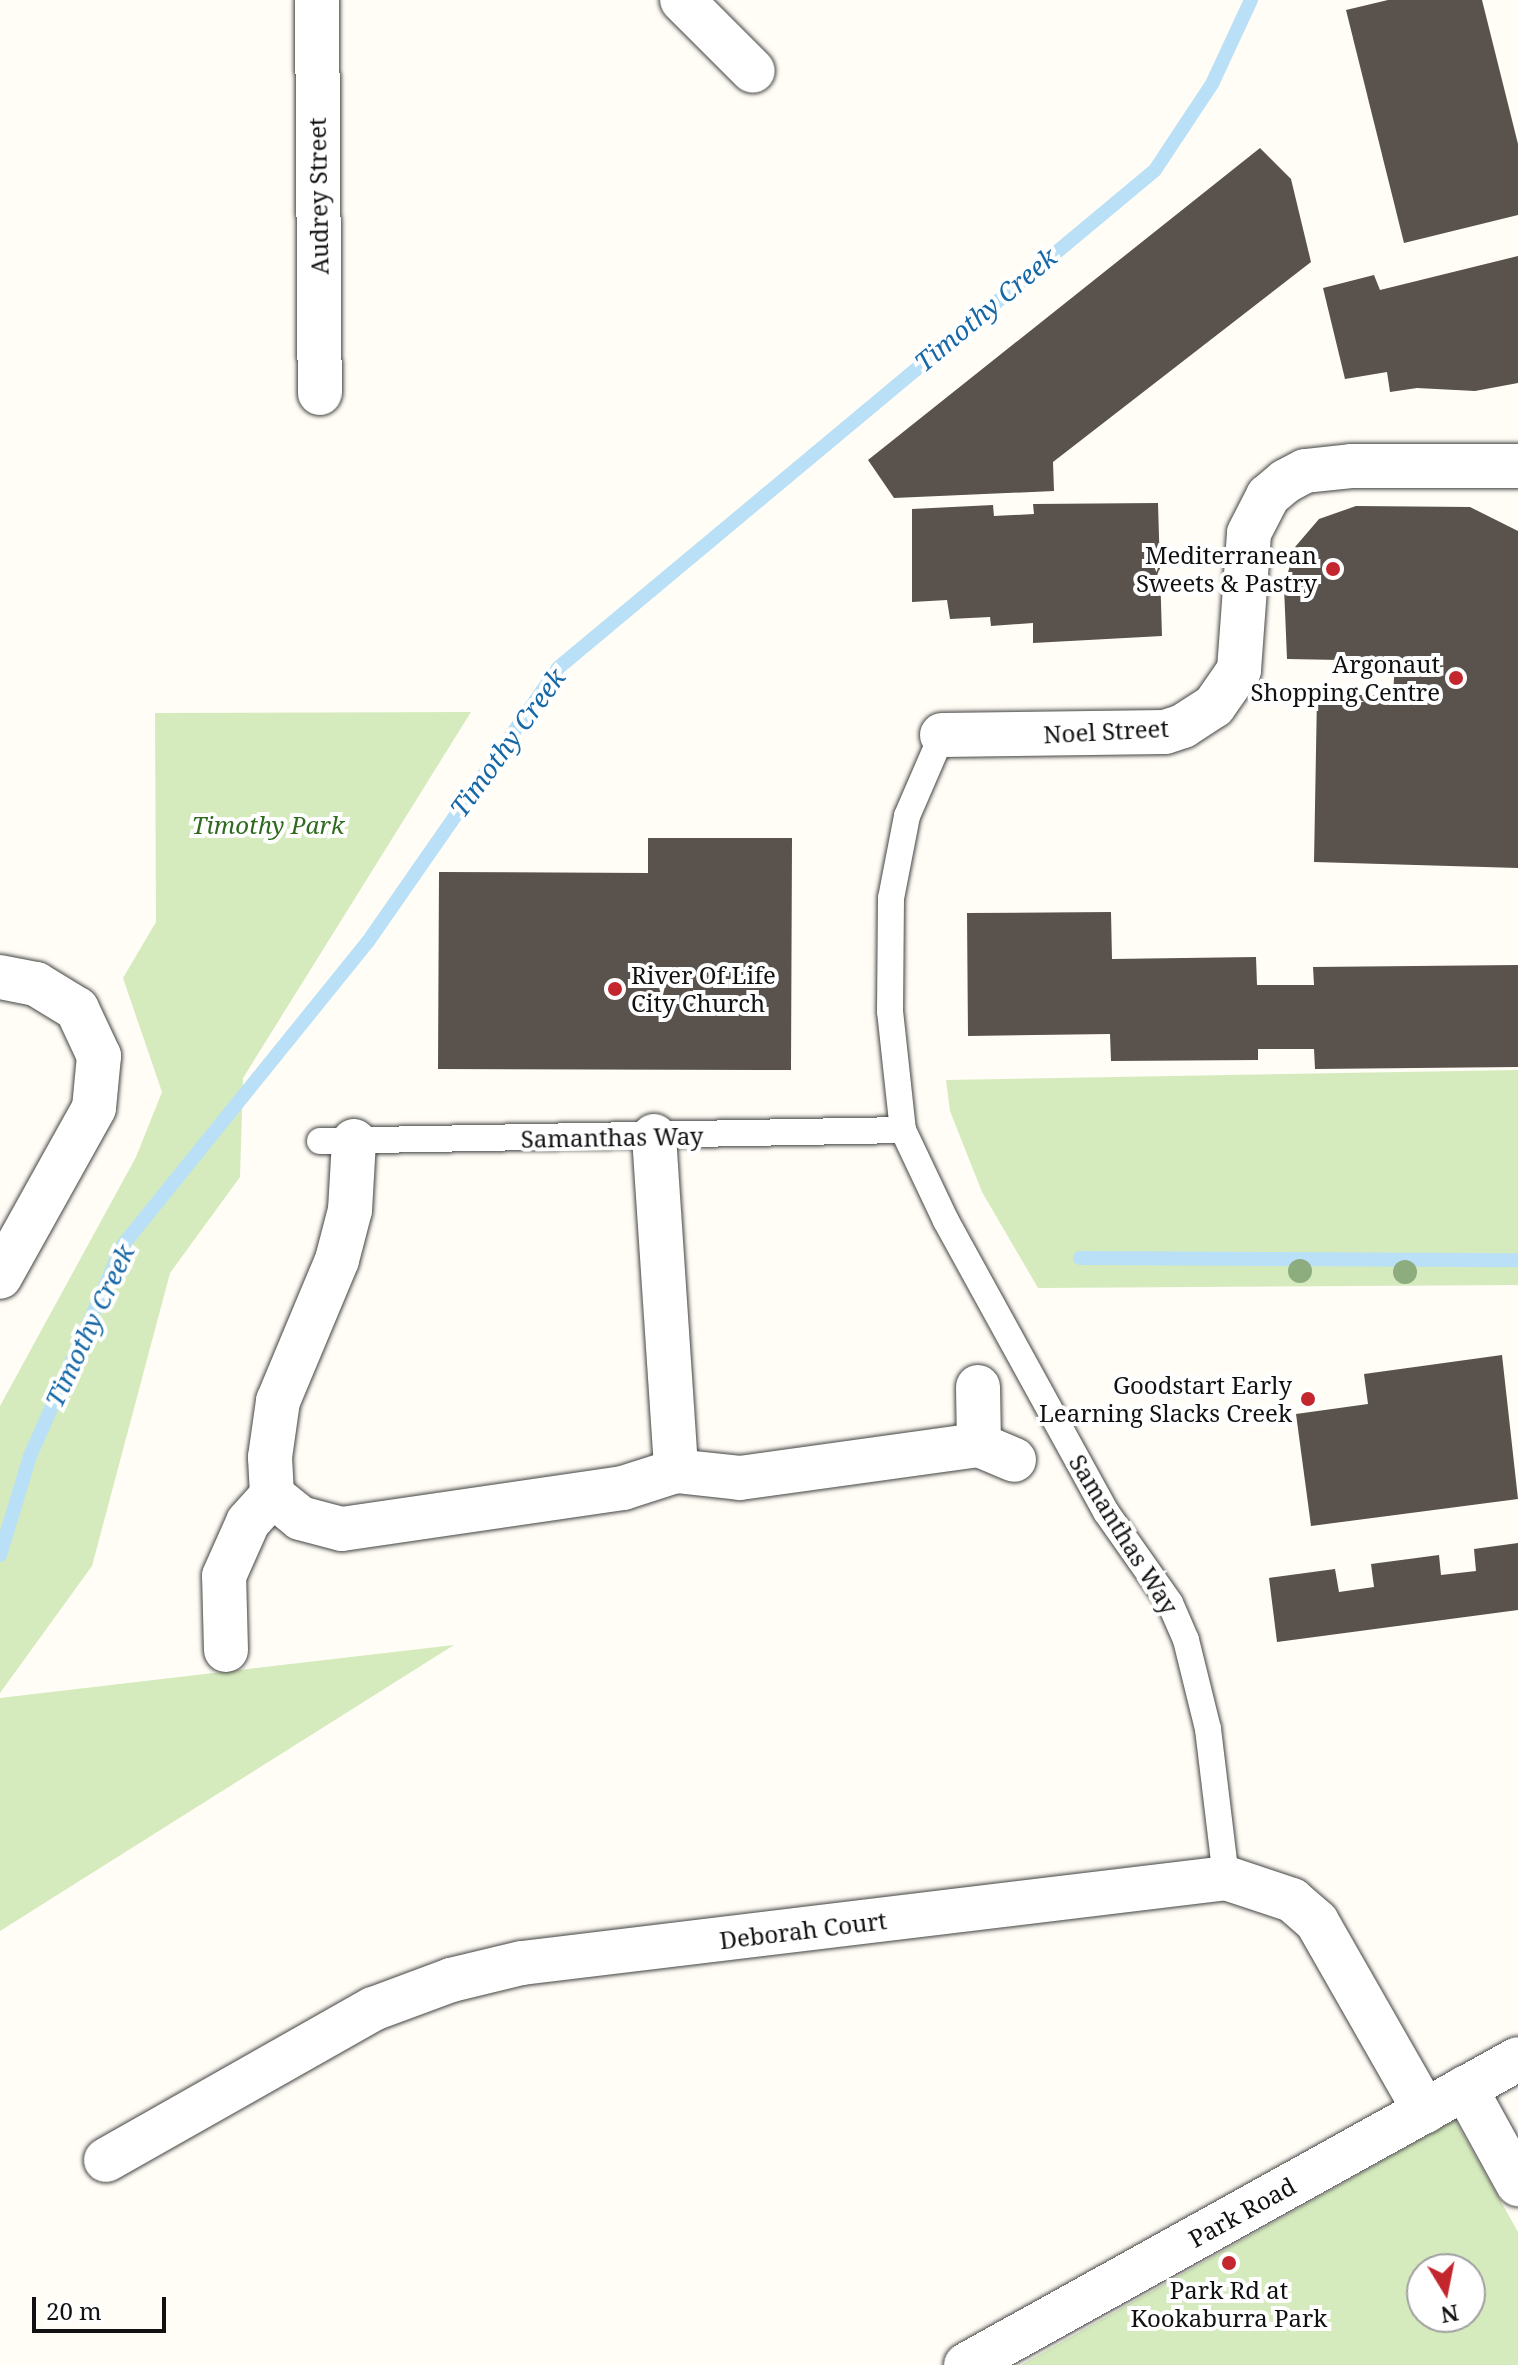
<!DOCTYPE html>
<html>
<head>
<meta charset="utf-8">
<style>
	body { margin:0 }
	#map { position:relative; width:1518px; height:2365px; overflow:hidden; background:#fffdf5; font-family:"Noto Serif",serif }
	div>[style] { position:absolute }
	.green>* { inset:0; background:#d5ebbd }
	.stream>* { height:14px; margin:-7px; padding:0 7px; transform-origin:7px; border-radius:7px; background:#b9e0f7 }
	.building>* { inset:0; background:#5a524d }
	.roads { filter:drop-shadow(0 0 2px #444) drop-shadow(0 0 2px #444) }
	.service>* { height:26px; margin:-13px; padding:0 13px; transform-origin:13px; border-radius:13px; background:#fff }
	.minor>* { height:44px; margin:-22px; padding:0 22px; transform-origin:22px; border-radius:22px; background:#fff }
	.tertiary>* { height:44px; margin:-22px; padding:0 22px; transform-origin:22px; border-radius:22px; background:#fff }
	.trees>* { width:24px; height:24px; margin:-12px; border-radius:50%; background:#8dad7f }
	.dots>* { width:22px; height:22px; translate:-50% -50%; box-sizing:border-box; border:4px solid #fff; border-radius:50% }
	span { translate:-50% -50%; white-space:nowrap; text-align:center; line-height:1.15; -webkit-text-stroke:8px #fff; paint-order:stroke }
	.street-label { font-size:24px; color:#111 }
	.poi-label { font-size:24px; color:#111 }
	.right { translate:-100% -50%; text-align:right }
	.left { translate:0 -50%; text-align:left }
	.park-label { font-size:24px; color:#2f6b1f; font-style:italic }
	.water-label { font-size:26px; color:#1768a6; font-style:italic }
	.north { position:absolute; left:1406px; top:2253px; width:80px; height:80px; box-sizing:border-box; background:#fff; border:2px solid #a0a0a0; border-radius:50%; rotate:170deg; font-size:22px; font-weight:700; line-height:32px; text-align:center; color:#111 }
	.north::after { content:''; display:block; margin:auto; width:28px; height:36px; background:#c4262e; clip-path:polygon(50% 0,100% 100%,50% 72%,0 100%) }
	.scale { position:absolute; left:32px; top:2297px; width:134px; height:36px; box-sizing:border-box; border:4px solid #111; border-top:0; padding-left:10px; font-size:24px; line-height:28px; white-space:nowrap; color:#111; -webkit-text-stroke:6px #fff; paint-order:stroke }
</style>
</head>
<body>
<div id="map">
	<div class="green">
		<i style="clip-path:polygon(471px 712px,243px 1078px,240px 1177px,170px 1273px,92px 1566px,0 1693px,0 1406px,136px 1157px,162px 1092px,123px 978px,156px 922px,155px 713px)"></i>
		<i style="clip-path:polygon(1518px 1070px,1518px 1285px,1038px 1288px,982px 1192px,950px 1111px,946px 1080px)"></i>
		<i style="clip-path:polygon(454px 1645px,0 1931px,0 1698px)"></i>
		<i style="clip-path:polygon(evenodd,1455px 2120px,1518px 2232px,1518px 2365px,1021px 2365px,1455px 2120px,1422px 2269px,1470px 2269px,1470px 2317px,1422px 2317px,1422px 2269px)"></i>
	</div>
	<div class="stream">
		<i style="left:1080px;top:1258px;width:438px;rotate:0.3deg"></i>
		<i style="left:0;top:1555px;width:103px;rotate:-73.1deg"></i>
		<i style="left:30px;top:1456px;width:231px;rotate:-66.2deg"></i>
		<i style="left:123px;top:1245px;width:388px;rotate:-51.1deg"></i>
		<i style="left:367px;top:943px;width:335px;rotate:-55.2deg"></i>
		<i style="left:558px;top:668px;width:777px;rotate:-39.83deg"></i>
		<i style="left:1155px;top:170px;width:103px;rotate:-56.5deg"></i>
		<i style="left:1212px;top:84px;width:93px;rotate:-65.1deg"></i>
	</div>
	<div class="building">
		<i style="clip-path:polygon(1388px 0,1482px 0,1518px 144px,1518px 215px,1404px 243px,1346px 10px)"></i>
		<i style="clip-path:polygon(1260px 148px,1291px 179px,1311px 262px,1053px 462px,1054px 491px,894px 498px,868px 460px)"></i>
		<i style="clip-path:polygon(1518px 256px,1518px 383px,1475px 391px,1417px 388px,1390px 392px,1387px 372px,1345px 379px,1323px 288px,1374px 275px,1380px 290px)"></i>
		<i style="clip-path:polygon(1158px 503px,1162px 636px,1033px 643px,1033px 623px,991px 626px,990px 617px,950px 619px,947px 600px,912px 602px,912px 509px,993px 505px,994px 516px,1034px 514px,1033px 504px)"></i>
		<i style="clip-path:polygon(1356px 506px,1470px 507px,1518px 531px,1518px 868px,1314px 862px,1317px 695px,1393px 695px,1395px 661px,1287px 659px,1284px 587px,1295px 547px,1319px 519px)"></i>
		<i style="clip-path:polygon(648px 838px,792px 838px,791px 1070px,438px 1069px,439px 872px,648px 873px)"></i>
		<i style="clip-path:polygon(1111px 912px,1112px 959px,1256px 957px,1257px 985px,1314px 985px,1313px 967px,1518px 965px,1518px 1067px,1315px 1069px,1314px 1049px,1258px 1049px,1258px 1060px,1111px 1061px,1110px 1034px,968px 1036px,967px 913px)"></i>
		<i style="clip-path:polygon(1502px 1355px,1518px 1499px,1311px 1526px,1296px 1414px,1368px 1404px,1364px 1374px)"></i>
		<i style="clip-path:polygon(1518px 1543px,1518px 1610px,1277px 1642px,1269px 1578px,1335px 1569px,1339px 1592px,1374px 1587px,1371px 1564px,1439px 1555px,1441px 1575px,1476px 1571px,1474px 1549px)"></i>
	</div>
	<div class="roads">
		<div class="service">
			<i style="left:942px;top:735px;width:88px;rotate:113.4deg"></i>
			<i style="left:907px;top:816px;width:84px;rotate:101deg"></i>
			<i style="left:891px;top:898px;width:113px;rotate:90.5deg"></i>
			<i style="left:890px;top:1011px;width:120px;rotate:83.8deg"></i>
			<i style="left:903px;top:1130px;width:101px;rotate:64.7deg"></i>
			<i style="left:946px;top:1221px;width:332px;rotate:61.2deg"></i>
			<i style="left:1106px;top:1512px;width:111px;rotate:54.9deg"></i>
			<i style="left:1170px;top:1603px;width:40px;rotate:66.6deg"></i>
			<i style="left:1186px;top:1640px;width:92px;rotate:76.1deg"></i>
			<i style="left:1208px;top:1729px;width:150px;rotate:83.1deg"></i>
			<i style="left:320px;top:1141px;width:583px;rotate:-1.08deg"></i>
		</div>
		<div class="minor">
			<i style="left:317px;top:0;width:393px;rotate:89.6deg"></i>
			<i style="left:682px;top:0;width:100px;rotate:45deg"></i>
			<i style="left:942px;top:735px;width:223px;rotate:-0.8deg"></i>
			<i style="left:1165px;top:732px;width:19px;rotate:-18deg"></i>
			<i style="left:1183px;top:726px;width:37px;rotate:-33deg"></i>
			<i style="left:1214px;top:706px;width:44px;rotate:-55.2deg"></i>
			<i style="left:1239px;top:670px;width:137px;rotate:-85.8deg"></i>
			<i style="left:1249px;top:533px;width:42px;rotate:-62.8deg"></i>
			<i style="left:1268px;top:496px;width:23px;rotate:-40deg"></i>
			<i style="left:1286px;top:481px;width:21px;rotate:-28deg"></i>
			<i style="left:1305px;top:471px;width:46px;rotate:-6.2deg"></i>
			<i style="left:1351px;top:466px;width:167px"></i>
			<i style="left:0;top:977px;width:37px;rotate:11deg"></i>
			<i style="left:36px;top:984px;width:48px;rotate:31.4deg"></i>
			<i style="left:77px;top:1009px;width:52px;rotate:64.9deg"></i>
			<i style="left:99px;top:1056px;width:52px;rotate:95.5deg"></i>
			<i style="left:94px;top:1108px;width:193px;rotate:119.1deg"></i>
			<i style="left:654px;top:1136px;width:336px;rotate:86.2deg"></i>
			<i style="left:354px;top:1141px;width:69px;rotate:93.3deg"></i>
			<i style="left:350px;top:1210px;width:52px;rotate:104.6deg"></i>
			<i style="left:337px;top:1260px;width:153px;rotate:112.7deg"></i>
			<i style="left:278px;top:1401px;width:57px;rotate:98.1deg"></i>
			<i style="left:270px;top:1457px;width:38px;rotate:87deg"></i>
			<i style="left:272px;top:1495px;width:36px;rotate:39deg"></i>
			<i style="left:300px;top:1518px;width:43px;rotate:14.7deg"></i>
			<i style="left:342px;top:1529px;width:284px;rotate:-8.3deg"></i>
			<i style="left:623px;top:1488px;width:56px;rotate:-17.8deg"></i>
			<i style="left:676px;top:1471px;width:64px;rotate:6.2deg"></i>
			<i style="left:740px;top:1478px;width:241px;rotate:-7.9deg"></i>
			<i style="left:978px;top:1387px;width:58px;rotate:89deg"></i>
			<i style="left:979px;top:1445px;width:38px;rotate:23deg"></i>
			<i style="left:226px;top:1650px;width:74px;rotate:-91.5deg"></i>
			<i style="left:224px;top:1576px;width:59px;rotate:-66deg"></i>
			<i style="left:248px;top:1522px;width:36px;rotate:-48deg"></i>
			<i style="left:1465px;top:2088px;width:110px;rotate:61.1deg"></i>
			<i style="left:106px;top:2160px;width:307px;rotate:-29.5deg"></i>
			<i style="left:373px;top:2009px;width:83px;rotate:-20.4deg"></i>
			<i style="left:451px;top:1980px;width:73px;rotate:-13.5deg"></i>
			<i style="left:522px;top:1963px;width:709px;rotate:-6.88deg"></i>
			<i style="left:1226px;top:1878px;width:70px;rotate:18.4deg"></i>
			<i style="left:1292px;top:1900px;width:33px;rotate:41deg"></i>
			<i style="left:1317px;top:1922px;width:218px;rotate:60.3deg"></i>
		</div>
		<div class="tertiary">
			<i style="left:966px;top:2365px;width:631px;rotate:-29deg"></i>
		</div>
	</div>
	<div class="trees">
		<i style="left:1300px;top:1271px"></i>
		<i style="left:1405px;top:1272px"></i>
	</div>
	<div class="dots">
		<i style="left:1333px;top:569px;background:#c4262e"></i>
		<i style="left:1456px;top:678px;background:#c4262e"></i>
		<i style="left:615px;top:989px;background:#c4262e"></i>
		<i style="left:1308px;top:1399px;background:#c4262e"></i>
		<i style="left:1229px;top:2263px;background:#c4262e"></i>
	</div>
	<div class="street-label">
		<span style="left:318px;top:196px;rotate:-91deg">Audrey Street</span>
		<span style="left:1106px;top:731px;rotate:-3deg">Noel Street</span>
		<span style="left:612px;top:1137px;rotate:-1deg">Samanthas Way</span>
		<span style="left:1124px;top:1534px;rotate:58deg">Samanthas Way</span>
		<span style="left:803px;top:1930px;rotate:-7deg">Deborah Court</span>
		<span style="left:1242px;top:2212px;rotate:-29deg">Park Road</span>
	</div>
	<div class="poi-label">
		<span class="right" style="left:1317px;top:569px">Mediterranean<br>Sweets &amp; Pastry</span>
		<span class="right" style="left:1440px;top:678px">Argonaut<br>Shopping Centre</span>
		<span class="left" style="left:631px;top:989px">River Of Life<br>City Church</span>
		<span class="right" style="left:1292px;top:1399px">Goodstart Early<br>Learning Slacks Creek</span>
		<span style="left:1229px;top:2304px">Park Rd at<br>Kookaburra Park</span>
	</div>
	<div class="park-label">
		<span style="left:268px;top:825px">Timothy Park</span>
	</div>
	<div class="water-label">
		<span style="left:986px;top:310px;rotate:-40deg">Timothy Creek</span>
		<span style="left:508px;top:743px;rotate:-54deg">Timothy Creek</span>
		<span style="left:90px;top:1326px;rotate:-65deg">Timothy Creek</span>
	</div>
	<div class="north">N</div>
	<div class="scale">20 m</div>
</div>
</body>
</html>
